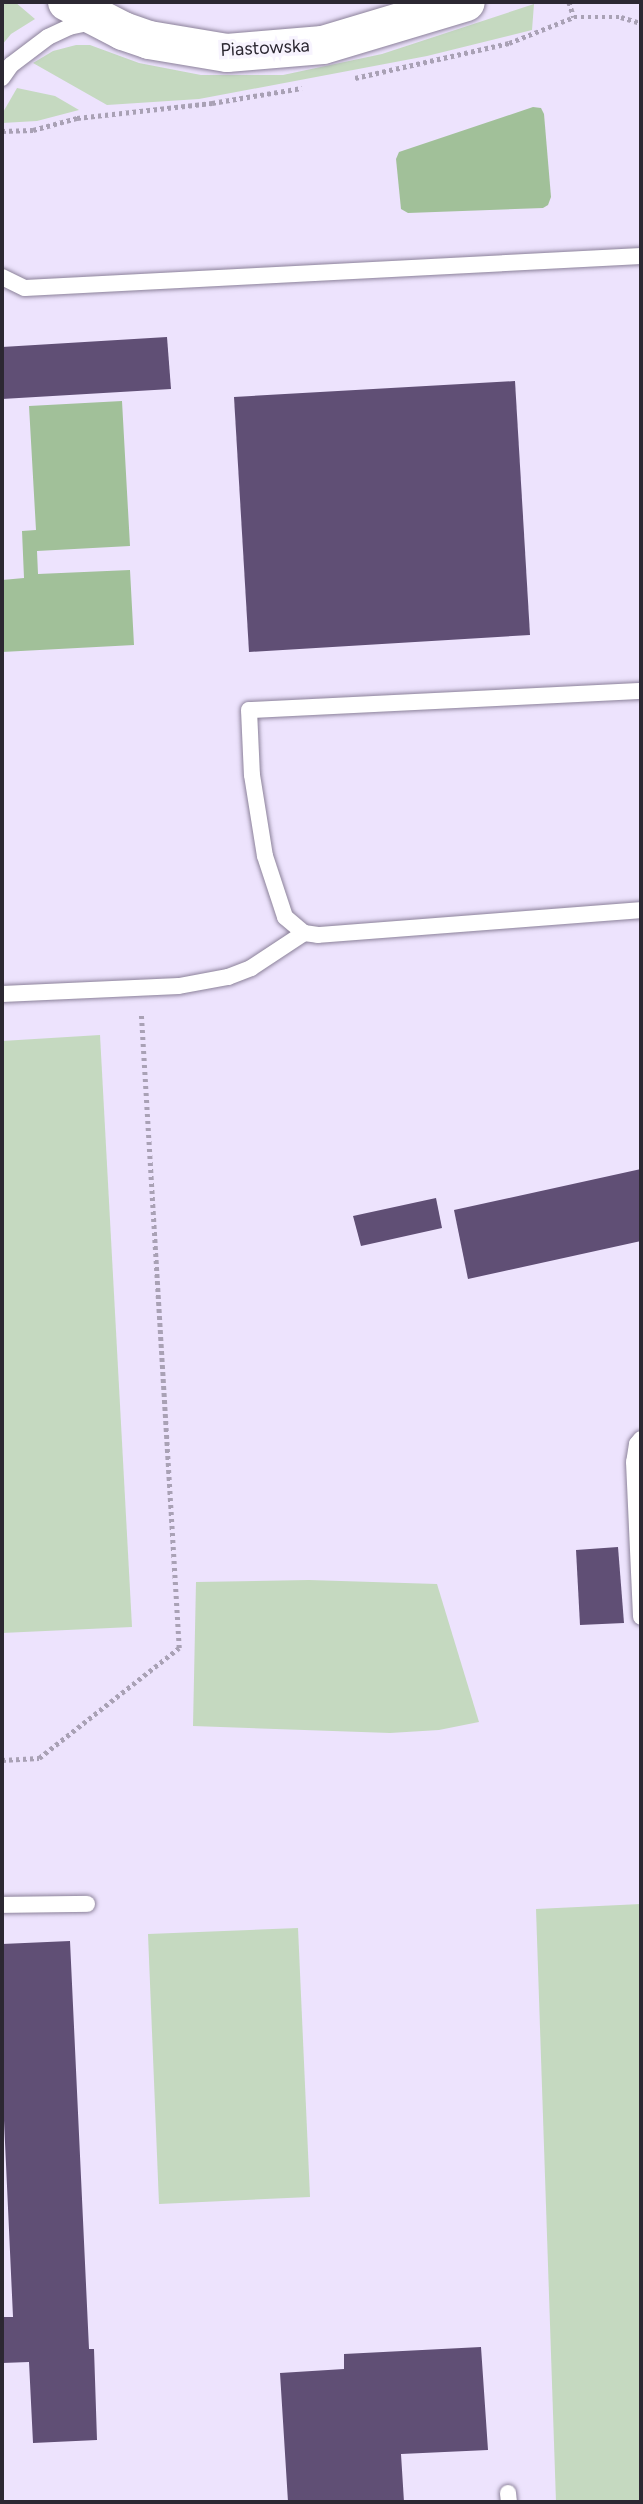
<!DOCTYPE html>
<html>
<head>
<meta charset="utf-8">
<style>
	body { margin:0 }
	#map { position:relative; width:643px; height:2504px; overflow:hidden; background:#ede3fd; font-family:Figtree,sans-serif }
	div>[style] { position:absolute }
	.green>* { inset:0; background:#c5d9c0 }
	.water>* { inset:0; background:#a1c099 }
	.building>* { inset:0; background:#604f75 }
	.path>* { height:4.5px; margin-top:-2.25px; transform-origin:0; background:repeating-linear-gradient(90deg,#a9a1b5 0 3.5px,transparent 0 7px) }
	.roads { filter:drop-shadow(0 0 2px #8b8199) drop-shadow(0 0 2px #8b8199) }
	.lane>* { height:16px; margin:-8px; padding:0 8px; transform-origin:8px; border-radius:8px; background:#fff }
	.secondary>* { height:38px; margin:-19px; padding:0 19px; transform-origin:19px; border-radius:19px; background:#fff }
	span { translate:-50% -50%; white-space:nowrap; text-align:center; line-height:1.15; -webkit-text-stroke:7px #f7f3fe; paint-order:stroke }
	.street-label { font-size:18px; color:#2c2832 }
	.frame { position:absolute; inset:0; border:4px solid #2c2832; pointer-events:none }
</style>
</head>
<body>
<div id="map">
	<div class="green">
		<i style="clip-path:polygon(2px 2px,15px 2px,35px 19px,11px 34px,2px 45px)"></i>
		<i style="clip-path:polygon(534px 4px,532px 30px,427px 56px,199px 99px,107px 105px,33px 63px,53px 51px,76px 45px,90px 45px,139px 63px,201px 75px,283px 75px,382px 54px)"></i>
		<i style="clip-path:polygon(17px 88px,55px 96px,79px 110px,37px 121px,2px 123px,2px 114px)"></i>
		<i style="clip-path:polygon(100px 1035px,132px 1627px,2px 1633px,2px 1041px)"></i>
		<i style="clip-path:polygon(309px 1580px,437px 1584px,479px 1722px,439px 1730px,390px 1733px,193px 1726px,196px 1582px)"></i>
		<i style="clip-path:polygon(641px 1904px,641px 2502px,556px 2502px,536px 1909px)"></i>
		<i style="clip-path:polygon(298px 1928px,310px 2197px,159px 2204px,148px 1934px)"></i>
	</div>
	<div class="water">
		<i style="clip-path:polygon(533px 107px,541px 108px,544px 114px,551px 197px,548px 205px,543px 208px,408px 213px,401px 209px,396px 159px,399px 152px)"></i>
		<i style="clip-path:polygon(122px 401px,130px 546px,37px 551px,38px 574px,130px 570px,134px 645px,2px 652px,2px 580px,24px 578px,22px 531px,36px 530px,29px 406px)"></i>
	</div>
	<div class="building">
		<i style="clip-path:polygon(167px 337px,171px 389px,2px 399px,2px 347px)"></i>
		<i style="clip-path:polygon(515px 381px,530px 635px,249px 652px,234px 397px)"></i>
		<i style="clip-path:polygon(641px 1169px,641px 1241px,468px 1279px,454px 1210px)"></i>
		<i style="clip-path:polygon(436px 1198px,442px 1228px,361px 1246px,353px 1216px)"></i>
		<i style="clip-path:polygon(618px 1547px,624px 1623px,580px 1625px,576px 1550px)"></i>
		<i style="clip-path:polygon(70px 1941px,89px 2349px,94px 2349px,97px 2440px,33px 2443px,29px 2362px,2px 2363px,2px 2317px,13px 2317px,2px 2077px,2px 1944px)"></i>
		<i style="clip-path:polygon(481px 2347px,488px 2450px,401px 2454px,404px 2502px,288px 2502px,280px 2373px,344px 2369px,344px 2354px)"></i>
	</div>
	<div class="path">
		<i style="left:569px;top:2px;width:16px;rotate:72deg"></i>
		<i style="left:355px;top:78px;width:158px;rotate:-12.8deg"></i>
		<i style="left:509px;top:43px;width:70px;rotate:-21.8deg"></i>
		<i style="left:574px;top:17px;width:47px"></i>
		<i style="left:621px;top:17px;width:21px;rotate:17deg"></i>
		<i style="left:2px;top:131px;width:31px;rotate:-2deg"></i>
		<i style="left:33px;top:130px;width:46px;rotate:-15.3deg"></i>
		<i style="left:77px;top:118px;width:136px;rotate:-6.3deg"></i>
		<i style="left:212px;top:103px;width:91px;rotate:-9.5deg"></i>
		<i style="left:2px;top:1760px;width:37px;rotate:-3deg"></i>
		<i style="left:39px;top:1758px;width:178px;rotate:-38.2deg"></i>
		<i style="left:179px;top:1648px;width:636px;rotate:-93.42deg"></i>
	</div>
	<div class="roads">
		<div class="lane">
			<i style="left:2px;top:78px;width:16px;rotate:-55deg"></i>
			<i style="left:11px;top:65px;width:46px;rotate:-37.1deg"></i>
			<i style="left:48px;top:37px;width:23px;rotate:-25deg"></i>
			<i style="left:69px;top:27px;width:24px;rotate:-12deg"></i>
			<i style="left:2px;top:277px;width:25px;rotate:26deg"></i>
			<i style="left:25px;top:288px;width:617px;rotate:-2.97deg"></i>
			<i style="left:641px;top:691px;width:392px;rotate:177.2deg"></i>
			<i style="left:249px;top:710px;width:65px;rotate:87.4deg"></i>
			<i style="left:252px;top:775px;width:82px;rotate:80.9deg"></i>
			<i style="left:265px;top:856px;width:64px;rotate:71.8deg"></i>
			<i style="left:285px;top:917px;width:25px;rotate:40deg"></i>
			<i style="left:304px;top:933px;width:14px;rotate:8deg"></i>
			<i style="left:318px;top:935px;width:324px;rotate:-4.4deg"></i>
			<i style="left:2px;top:994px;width:177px;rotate:-2.6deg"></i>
			<i style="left:179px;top:986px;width:50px;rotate:-10.4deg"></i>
			<i style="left:228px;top:977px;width:25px;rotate:-21deg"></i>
			<i style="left:251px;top:968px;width:64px;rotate:-33.4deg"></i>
			<i style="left:641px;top:1439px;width:6px;rotate:129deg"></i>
			<i style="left:637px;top:1444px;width:18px;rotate:99deg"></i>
			<i style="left:634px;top:1462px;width:155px;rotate:87.4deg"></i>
			<i style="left:2px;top:1905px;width:85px;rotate:-0.7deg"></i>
			<i style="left:508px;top:2493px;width:9px;rotate:84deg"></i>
		</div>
		<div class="secondary">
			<i style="left:67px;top:2px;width:63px;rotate:27.4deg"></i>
			<i style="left:123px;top:31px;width:28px;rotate:19deg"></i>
			<i style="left:149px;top:40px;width:79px;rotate:9.5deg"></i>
			<i style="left:227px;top:53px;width:96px;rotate:-4.8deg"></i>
			<i style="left:323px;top:45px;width:149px;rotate:-16.7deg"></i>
		</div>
	</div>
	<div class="street-label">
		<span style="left:265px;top:48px;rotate:-3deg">Piastowska</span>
	</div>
	<div class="frame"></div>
</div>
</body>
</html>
